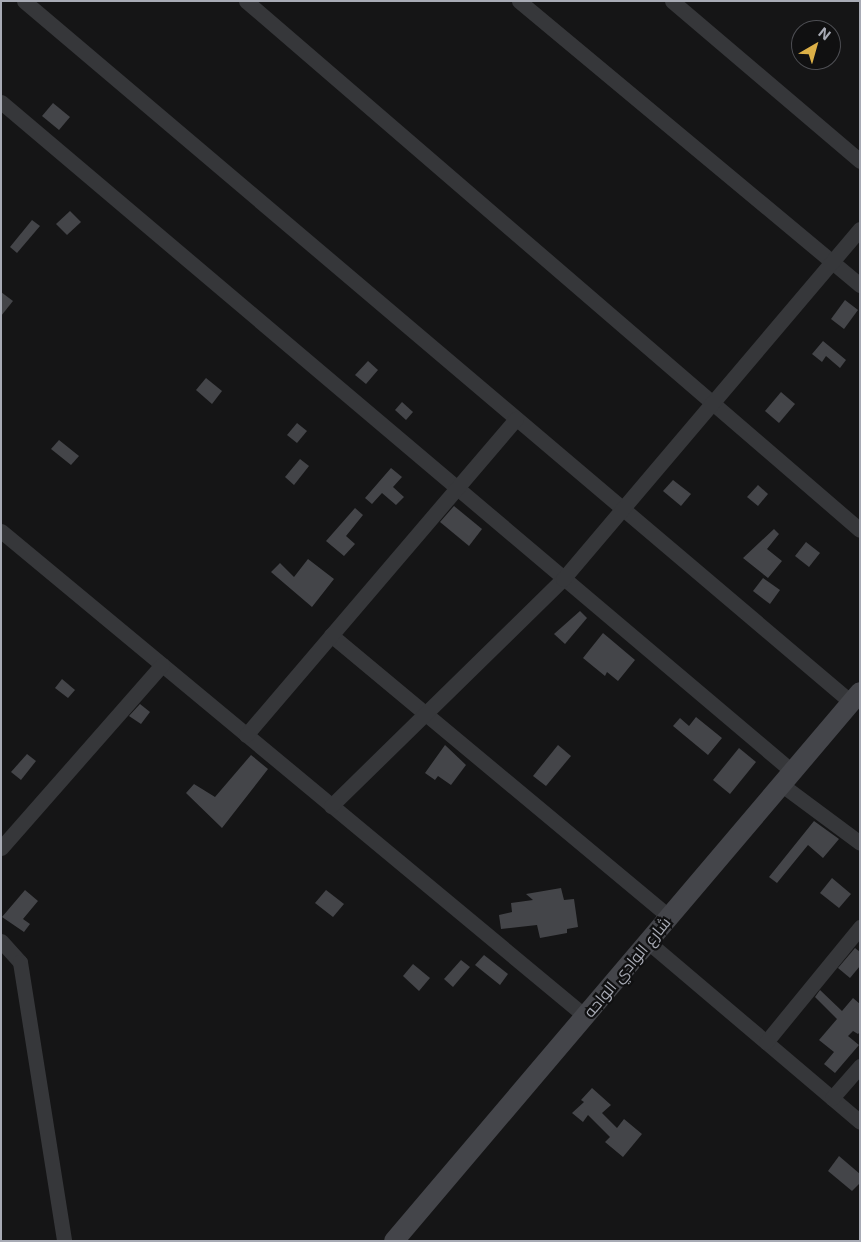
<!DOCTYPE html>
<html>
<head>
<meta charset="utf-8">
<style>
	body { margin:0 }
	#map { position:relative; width:861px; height:1242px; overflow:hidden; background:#151516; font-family:Inter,Cairo,sans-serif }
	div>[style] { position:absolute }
	.building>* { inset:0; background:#444549 }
	.street>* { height:15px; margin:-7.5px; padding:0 7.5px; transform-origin:7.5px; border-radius:7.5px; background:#36373a }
	.secondary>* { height:20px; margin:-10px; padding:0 10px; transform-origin:10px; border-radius:10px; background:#44454a }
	span { translate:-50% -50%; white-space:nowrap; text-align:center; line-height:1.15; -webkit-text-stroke:4.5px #101011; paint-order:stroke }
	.street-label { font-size:16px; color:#a8abb5 }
	.frame { position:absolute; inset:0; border:2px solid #a8abb5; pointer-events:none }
	.north { position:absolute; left:791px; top:20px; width:50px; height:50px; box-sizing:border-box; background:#101011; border:1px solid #4d4e53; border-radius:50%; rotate:38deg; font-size:14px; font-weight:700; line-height:20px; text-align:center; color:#a8abb5 }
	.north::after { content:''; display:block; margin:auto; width:18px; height:22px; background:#dcb047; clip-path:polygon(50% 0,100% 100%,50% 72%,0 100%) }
</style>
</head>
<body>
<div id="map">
	<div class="building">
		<i style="clip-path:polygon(53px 103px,70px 117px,59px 130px,42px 116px)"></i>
		<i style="clip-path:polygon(70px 211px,81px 222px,67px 235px,56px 224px)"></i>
		<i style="clip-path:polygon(32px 220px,40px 226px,17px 253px,10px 247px)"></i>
		<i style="clip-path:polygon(1px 292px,13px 301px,1px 316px)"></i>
		<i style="clip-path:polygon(845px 300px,858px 310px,844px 329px,831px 319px)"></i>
		<i style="clip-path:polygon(823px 341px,846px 360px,840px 368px,826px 356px,822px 362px,812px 354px)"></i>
		<i style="clip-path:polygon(368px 361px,378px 370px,366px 384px,355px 375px)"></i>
		<i style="clip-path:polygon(206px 378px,222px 391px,212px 404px,196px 390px)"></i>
		<i style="clip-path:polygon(781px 392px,795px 404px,779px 423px,765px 411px)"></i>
		<i style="clip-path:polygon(402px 402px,413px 412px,406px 420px,395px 410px)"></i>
		<i style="clip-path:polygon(297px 423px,307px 431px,297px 443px,287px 435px)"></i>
		<i style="clip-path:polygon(59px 440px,79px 456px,71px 465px,51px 449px)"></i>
		<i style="clip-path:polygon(300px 459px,309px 466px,294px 485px,285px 477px)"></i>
		<i style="clip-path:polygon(391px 468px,402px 477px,393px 487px,404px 497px,396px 505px,382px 493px,372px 504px,365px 498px)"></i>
		<i style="clip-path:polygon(673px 480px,691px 494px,681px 506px,663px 491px)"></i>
		<i style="clip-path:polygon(758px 485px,768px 494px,758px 506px,747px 497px)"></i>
		<i style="clip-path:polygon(454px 506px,482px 529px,469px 546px,440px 522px)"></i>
		<i style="clip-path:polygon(355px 508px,363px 515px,346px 536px,355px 544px,344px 556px,326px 541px)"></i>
		<i style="clip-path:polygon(774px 529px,779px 534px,767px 549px,782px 561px,768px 578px,743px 558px)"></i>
		<i style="clip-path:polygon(806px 542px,820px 553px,809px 567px,795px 556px)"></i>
		<i style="clip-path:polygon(308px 559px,334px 579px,312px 607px,271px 572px,280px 563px,294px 577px)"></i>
		<i style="clip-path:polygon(763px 578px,780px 590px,770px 604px,753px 591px)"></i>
		<i style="clip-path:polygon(580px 611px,587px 618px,565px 644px,554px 634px)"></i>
		<i style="clip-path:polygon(603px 633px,635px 660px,618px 681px,607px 672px,605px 676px,583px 658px)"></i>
		<i style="clip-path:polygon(62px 679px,75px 690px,68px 698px,55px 688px)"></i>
		<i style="clip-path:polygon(140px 704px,150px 712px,141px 724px,129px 716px)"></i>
		<i style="clip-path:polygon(696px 717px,722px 738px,708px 755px,673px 726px,680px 718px,689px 726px)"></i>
		<i style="clip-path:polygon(445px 745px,466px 765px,451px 785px,438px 776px,435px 780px,425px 773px)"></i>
		<i style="clip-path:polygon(558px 745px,571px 756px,546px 786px,533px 776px)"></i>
		<i style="clip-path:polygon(739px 748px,756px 762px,730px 794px,713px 780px)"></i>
		<i style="clip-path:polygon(27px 754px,36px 761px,21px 780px,11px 772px)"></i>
		<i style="clip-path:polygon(251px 755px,268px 769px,222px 828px,186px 793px,194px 784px,215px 797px)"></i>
		<i style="clip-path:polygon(814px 821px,839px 839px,823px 858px,808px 845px,777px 883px,769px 877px)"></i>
		<i style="clip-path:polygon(832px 878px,851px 894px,839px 908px,820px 893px)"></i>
		<i style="clip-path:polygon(561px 888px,564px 900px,574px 899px,578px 927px,567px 929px,567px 933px,540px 938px,537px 925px,501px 929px,499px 915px,512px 912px,511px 903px,533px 900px,526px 894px)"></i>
		<i style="clip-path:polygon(25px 890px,38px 901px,23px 919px,30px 924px,24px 932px,2px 917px)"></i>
		<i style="clip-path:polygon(326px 890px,344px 904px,333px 917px,315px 903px)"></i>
		<i style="clip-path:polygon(855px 948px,860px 952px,860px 966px,850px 978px,838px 968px)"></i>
		<i style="clip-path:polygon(484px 955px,508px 974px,500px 985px,475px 965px)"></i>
		<i style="clip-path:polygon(461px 960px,470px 967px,453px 987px,444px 979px)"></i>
		<i style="clip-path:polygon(413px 964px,430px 978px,419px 991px,403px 976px)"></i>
		<i style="clip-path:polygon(820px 990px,842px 1011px,853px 998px,860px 1004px,860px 1032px,858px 1034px,853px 1031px,848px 1036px,859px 1045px,835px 1073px,824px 1064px,834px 1052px,819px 1040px,837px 1019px,815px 997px)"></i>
		<i style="clip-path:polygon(592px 1088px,611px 1105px,602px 1113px,617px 1128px,624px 1119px,642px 1134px,623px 1157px,605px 1142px,610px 1137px,588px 1115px,583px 1122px,572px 1113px,584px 1102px,581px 1100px)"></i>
		<i style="clip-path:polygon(839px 1156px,860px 1174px,860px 1183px,852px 1191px,828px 1171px)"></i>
	</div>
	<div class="street">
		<i style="left:24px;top:1px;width:1084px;rotate:40.29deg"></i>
		<i style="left:246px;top:1px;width:810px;rotate:40.75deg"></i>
		<i style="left:519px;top:1px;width:444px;rotate:39.8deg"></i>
		<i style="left:672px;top:1px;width:247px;rotate:40.4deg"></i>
		<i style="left:1px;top:102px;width:1037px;rotate:40.23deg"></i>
		<i style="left:1px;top:531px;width:759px;rotate:39.71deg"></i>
		<i style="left:331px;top:635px;width:441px;rotate:39.8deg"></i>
		<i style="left:246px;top:735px;width:416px;rotate:-49.5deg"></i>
		<i style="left:782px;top:785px;width:97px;rotate:36.6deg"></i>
		<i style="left:331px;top:806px;width:325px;rotate:-44.4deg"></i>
		<i style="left:563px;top:579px;width:459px;rotate:-49.7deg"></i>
		<i style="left:1px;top:848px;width:244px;rotate:-48.7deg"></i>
		<i style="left:1px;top:941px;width:28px;rotate:48deg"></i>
		<i style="left:20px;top:962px;width:282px;rotate:81deg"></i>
		<i style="left:648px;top:942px;width:278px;rotate:40.3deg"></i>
		<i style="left:766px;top:1042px;width:149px;rotate:-50.7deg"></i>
		<i style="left:832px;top:1098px;width:43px;rotate:-48.8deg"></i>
	</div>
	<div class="secondary">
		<i style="left:394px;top:1241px;width:720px;rotate:-49.67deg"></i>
	</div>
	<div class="street-label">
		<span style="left:627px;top:967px;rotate:-50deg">شارع الوادي الواحه</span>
	</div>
	<div class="frame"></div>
	<div class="north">N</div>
</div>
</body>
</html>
